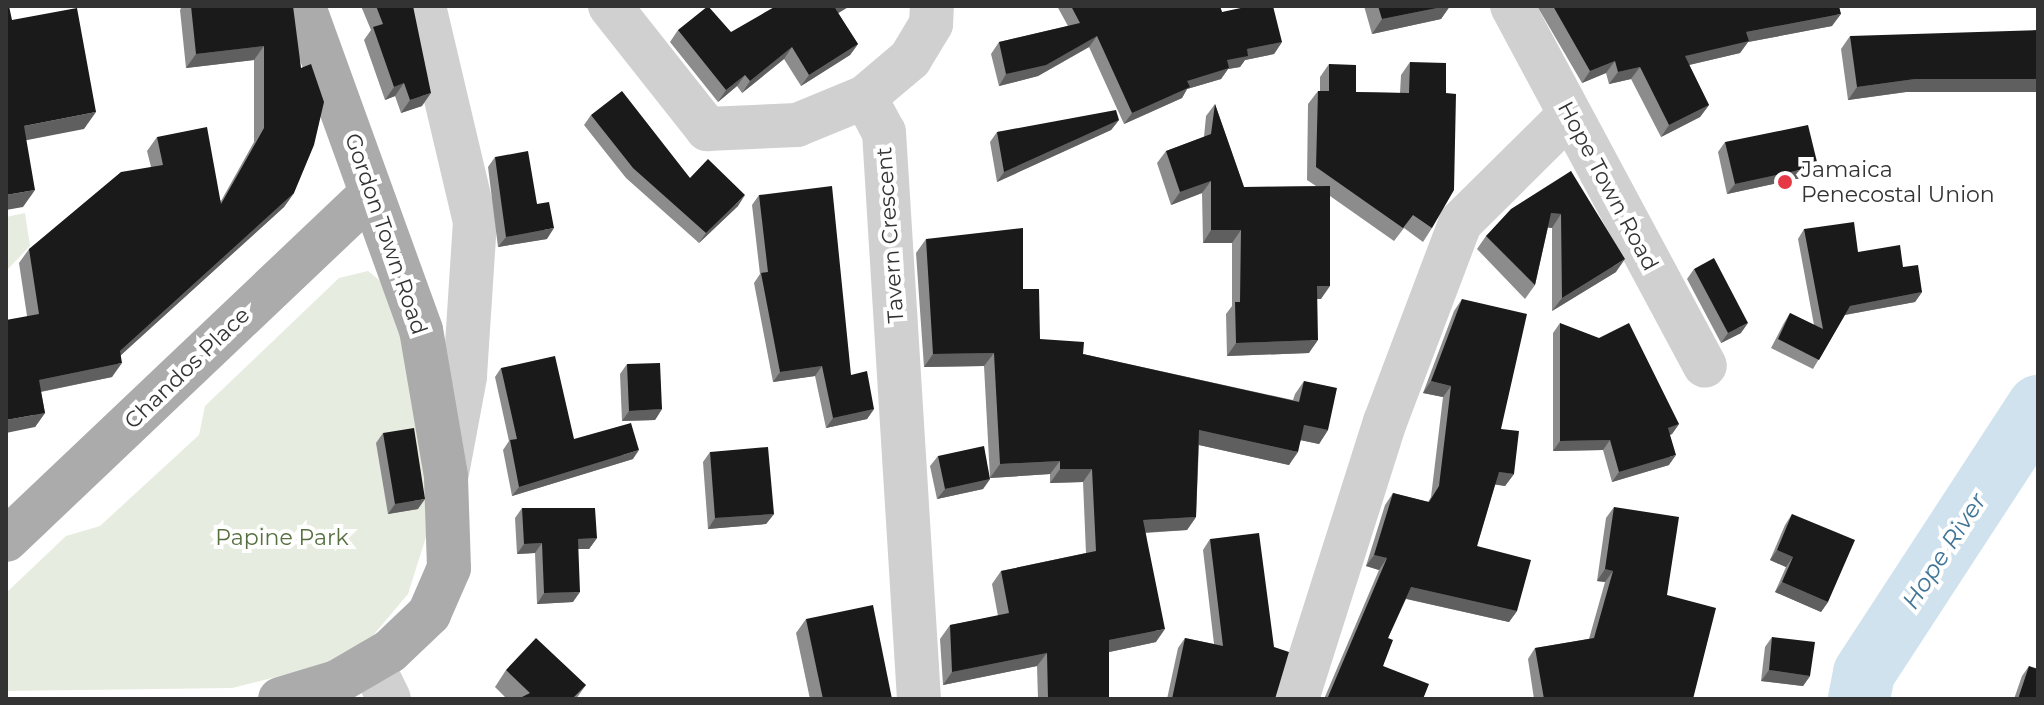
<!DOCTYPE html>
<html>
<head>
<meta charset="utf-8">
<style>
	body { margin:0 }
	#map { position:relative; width:2044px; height:705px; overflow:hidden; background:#fff; font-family:Montserrat,sans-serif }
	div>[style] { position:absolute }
	.green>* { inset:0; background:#e6ecdf }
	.river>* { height:62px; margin:-31px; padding:0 31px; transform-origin:31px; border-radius:31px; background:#cfe2ee }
	.minor>* { height:44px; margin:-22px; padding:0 22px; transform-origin:22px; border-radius:22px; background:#d0d0d0 }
	.major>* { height:44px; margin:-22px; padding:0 22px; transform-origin:22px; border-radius:22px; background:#ababab }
	.wall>* { inset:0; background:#8c8c8c }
	.shaded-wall>* { inset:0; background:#5f5f5f }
	.building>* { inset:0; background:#1a1a1a }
	.dots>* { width:22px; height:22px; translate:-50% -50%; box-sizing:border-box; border:4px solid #fff; border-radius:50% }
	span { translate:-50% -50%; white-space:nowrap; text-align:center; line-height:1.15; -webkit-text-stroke:8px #fff; paint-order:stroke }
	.poi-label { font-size:22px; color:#333 }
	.left { translate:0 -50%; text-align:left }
	.street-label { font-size:22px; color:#333 }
	.park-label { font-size:22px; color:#56703f }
	.water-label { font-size:24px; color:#3f7597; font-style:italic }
	.frame { position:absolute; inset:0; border:8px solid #333; pointer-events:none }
</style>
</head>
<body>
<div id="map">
	<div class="green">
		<i style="clip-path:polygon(25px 213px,30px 246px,6px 271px,6px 217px)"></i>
		<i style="clip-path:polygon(368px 271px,396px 294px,426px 481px,426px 537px,408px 594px,355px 657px,232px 688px,6px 691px,6px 593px,66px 536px,100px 526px,199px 435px,205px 406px,339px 278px)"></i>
	</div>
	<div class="river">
		<i style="left:1859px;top:699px;width:26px;rotate:-79deg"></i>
		<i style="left:1864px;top:673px;width:319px;rotate:-56.9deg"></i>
	</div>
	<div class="minor">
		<i style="left:424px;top:6px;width:221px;rotate:76.7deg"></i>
		<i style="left:475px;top:221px;width:156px;rotate:93.7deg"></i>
		<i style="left:465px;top:377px;width:98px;rotate:100.6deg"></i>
		<i style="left:610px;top:6px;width:157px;rotate:51.7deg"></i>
		<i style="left:707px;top:129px;width:90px;rotate:-2.5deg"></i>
		<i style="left:797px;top:125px;width:74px;rotate:-22.4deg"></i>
		<i style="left:865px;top:97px;width:40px;rotate:62deg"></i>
		<i style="left:884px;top:132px;width:568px;rotate:86.47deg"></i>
		<i style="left:1512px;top:6px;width:408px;rotate:61.8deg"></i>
		<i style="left:865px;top:97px;width:59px;rotate:-40.2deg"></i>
		<i style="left:910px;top:59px;width:41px;rotate:-59deg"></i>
		<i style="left:931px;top:24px;width:18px;rotate:-87deg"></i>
		<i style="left:371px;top:662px;width:41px;rotate:64.1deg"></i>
		<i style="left:1297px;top:699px;width:291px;rotate:-72.4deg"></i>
		<i style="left:1385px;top:422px;width:213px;rotate:-69.3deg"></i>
		<i style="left:1460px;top:223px;width:153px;rotate:-44.7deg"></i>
	</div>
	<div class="major">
		<i style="left:6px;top:540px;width:499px;rotate:-43.5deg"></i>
		<i style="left:280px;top:699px;width:59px;rotate:-16.6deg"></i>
		<i style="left:337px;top:682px;width:61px;rotate:-30.3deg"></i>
		<i style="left:390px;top:651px;width:54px;rotate:-43.5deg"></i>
		<i style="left:429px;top:614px;width:50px;rotate:-66.5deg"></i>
		<i style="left:449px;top:568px;width:92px;rotate:-91.9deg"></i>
		<i style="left:446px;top:476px;width:148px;rotate:-99.7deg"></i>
		<i style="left:421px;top:330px;width:344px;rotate:-109.9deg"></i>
	</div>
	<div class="wall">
		<i style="clip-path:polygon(182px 6px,293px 6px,294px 193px,284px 207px,121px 355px,112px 377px,41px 392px,45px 413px,35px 427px,27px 316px,19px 263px,29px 249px,151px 167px,147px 151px,157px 137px,221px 201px,254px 142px,254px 60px,186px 68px,180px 10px)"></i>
		<i style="clip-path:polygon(361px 6px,413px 6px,422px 106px,401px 113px,395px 96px,385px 100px,364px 40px,371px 30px)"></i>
		<i style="clip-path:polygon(1057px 6px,1220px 6px,1222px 12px,1282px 42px,1274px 54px,1245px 60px,1240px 67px,1228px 69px,1221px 79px,1187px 89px,1182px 98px,1124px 124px,1089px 47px,1038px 76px,999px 86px,991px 54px,999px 42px,1068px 26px)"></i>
		<i style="clip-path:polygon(1364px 6px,1450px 6px,1441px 19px,1372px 34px)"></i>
		<i style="clip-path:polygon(1537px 6px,1839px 6px,1832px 26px,1748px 42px,1740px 53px,1689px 65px,1709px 105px,1700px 117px,1661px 137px,1631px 79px,1609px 84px,1606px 73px,1582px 83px)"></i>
		<i style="clip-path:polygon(838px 13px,858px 44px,850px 55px,801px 86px,784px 59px,742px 93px,737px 86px,718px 102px,670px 42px,678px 30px,731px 32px)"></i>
		<i style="clip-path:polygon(1850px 36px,2036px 92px,1906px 92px,1848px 100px,1841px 49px)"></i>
		<i style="clip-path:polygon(1410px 62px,1432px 228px,1423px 242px,1404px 228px,1394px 241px,1330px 196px,1321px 299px,1317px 299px,1309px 353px,1227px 356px,1226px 314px,1232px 306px,1232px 243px,1203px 243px,1202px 193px,1171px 205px,1157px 163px,1166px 151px,1204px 137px,1206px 116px,1215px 104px,1244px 187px,1316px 186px,1307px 180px,1308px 104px,1318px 91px,1320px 91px,1320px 77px,1329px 64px,1356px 92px,1400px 93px,1401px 75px)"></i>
		<i style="clip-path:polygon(591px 115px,690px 178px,738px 206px,699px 243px,626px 178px,584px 125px)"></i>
		<i style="clip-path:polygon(1119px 120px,1111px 130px,997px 182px,990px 142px,997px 132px)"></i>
		<i style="clip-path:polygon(1725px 142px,1810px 176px,1727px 194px,1718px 152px)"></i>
		<i style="clip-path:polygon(495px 157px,537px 204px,547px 239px,498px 247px,488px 167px)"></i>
		<i style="clip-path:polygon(1571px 171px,1616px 272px,1552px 311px,1552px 228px,1548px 227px,1535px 285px,1525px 299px,1477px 249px,1486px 236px)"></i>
		<i style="clip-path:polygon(759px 195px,851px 375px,874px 409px,867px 419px,826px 428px,815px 376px,773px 382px,754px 283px,760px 274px,752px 205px)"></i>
		<i style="clip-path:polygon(1804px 229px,1858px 252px,1903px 267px,1922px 292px,1915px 302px,1845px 315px,1813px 369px,1771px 348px,1784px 323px,1790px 313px,1814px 325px,1798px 239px)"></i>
		<i style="clip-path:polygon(926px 239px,1023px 289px,1040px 339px,1083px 354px,1293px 400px,1295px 394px,1304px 381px,1328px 430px,1319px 444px,1301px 440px,1289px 465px,1199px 445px,1196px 517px,1187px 530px,1146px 533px,1156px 642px,1109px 652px,1109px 699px,1038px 699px,1037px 666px,943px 685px,940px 639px,950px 625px,998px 616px,992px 584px,1001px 571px,1086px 553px,1083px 482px,1050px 483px,1050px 474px,990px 478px,984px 366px,924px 367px,916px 253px)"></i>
		<i style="clip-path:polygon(1694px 269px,1741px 333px,1721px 343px,1687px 279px)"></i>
		<i style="clip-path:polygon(1462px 299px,1501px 429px,1514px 474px,1505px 486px,1495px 484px,1477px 546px,1517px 611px,1509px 622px,1406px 599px,1388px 638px,1383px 666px,1423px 699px,1324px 699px,1379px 570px,1366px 566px,1385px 505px,1393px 493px,1428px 502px,1431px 497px,1443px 397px,1423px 393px,1454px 311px)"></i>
		<i style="clip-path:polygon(1560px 323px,1679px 424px,1672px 434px,1670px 435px,1669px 465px,1612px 482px,1603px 450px,1553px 451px,1553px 333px)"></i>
		<i style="clip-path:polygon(627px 364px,662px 409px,655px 420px,622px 421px,620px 374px)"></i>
		<i style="clip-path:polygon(501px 368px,574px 439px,633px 459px,512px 496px,503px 450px,509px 441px,495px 377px)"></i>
		<i style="clip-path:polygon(383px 433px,418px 509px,388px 514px,376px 443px)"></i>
		<i style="clip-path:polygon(710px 452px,774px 514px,766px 524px,708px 529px,703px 462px)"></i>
		<i style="clip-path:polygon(938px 456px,990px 479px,983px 489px,937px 499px,930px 466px)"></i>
		<i style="clip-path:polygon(1614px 507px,1667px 595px,1693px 699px,1534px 699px,1528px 659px,1535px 648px,1589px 639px,1605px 582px,1597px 581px,1606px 518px)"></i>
		<i style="clip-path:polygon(522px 508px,597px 538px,589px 549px,578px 549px,573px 602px,537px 604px,535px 553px,517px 554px,515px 518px)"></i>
		<i style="clip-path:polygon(1792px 514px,1828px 602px,1821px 612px,1775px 592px,1786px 567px,1770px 560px,1785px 525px)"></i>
		<i style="clip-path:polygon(1210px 539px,1275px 699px,1167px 699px,1178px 648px,1185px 638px,1214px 644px,1203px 550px)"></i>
		<i style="clip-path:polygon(806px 619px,892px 699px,810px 699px,796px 633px)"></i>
		<i style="clip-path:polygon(1772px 637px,1810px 676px,1803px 686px,1761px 681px,1765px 647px)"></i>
		<i style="clip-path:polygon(2029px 666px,2038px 699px,2014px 699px,2022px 676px)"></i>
		<i style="clip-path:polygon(506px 670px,586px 685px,576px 699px,507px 699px,495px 687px)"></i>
	</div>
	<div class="shaded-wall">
		<i style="clip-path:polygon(839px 6px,850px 6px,827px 20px,835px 8px)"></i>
		<i style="clip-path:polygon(1447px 6px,1450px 6px,1441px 19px,1372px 34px,1382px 19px)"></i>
		<i style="clip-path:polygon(1841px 14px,1832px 26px,1748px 42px,1740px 53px,1676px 68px,1685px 56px,1746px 32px)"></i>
		<i style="clip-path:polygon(1097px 36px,1089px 47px,1038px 76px,999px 86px,1006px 74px)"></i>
		<i style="clip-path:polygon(1282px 42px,1274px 54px,1245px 60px,1240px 67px,1228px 69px,1221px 79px,1187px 89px,1182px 98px,1124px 124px,1132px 113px,1187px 81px,1247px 49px)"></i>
		<i style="clip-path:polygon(858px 44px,850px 55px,801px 86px,809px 75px)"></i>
		<i style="clip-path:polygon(264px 46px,254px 60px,186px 68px,196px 54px)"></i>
		<i style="clip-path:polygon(792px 47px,784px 59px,742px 93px,750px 81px)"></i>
		<i style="clip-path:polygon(1615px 61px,1606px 73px,1582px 83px,1590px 71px)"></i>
		<i style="clip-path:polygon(1640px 67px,1631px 79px,1609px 84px,1618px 72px)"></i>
		<i style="clip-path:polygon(745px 75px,737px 86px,718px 102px,726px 90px)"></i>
		<i style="clip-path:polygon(1915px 79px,2038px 79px,2038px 89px,2036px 92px,1906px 92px,1848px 100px,1857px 87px)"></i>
		<i style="clip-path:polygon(404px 83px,395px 96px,385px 100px,394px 87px)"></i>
		<i style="clip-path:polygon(431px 93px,422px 106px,401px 113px,410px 100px)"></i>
		<i style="clip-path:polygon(1709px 105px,1700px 117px,1661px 137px,1669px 125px)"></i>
		<i style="clip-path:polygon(96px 112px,84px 129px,12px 143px,24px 126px)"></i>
		<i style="clip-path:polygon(1119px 120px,1111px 130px,997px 182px,1004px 172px)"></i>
		<i style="clip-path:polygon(1818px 166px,1810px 176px,1727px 194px,1735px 184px)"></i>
		<i style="clip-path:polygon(1211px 181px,1202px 193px,1171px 205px,1180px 192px)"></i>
		<i style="clip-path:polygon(35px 190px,23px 207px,6px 210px,6px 195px)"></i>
		<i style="clip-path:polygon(294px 193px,284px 207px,110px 365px,120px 351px)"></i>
		<i style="clip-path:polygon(745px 195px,738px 206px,699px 243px,706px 233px)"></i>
		<i style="clip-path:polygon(1551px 213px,1561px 214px,1552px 228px,1542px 227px)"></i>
		<i style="clip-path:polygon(554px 228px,547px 239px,498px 247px,506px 237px)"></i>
		<i style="clip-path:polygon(1211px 230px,1241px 230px,1232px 243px,1203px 243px)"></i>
		<i style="clip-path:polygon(1625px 259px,1616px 272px,1552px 311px,1562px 298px)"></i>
		<i style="clip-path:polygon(1317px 286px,1330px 286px,1321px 299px,1308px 299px)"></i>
		<i style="clip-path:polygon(1922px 292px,1915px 302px,1844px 315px,1850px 306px)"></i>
		<i style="clip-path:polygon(1748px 323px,1741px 333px,1721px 343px,1728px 333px)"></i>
		<i style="clip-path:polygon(1318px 340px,1309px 353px,1227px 356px,1236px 343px)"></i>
		<i style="clip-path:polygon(994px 353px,984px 366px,924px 367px,933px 354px)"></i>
		<i style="clip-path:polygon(122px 363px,112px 377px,29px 394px,39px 380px)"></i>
		<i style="clip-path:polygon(822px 366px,815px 376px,773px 382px,780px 372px)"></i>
		<i style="clip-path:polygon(1431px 381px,1451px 386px,1443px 397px,1423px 393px)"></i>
		<i style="clip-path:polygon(662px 409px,655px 420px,622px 421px,629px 411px)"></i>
		<i style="clip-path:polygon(874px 409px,867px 419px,826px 428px,833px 418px)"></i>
		<i style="clip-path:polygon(45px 413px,35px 427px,6px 433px,6px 420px)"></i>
		<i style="clip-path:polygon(1679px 424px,1672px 434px,1661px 438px,1668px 428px)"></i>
		<i style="clip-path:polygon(1304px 425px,1328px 430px,1319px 444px,1295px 439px)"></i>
		<i style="clip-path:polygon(1199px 430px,1298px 452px,1289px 465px,1190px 443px)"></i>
		<i style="clip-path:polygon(1610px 440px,1603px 450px,1553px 451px,1560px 441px)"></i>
		<i style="clip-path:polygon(639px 450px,633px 459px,512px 496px,519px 487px)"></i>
		<i style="clip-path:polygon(1676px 455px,1669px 465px,1612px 482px,1619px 472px)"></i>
		<i style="clip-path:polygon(1060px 461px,1050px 474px,990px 478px,1000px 464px)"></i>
		<i style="clip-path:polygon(1060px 469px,1092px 469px,1083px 482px,1050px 483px)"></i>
		<i style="clip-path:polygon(1499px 472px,1514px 474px,1505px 486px,1491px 484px)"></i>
		<i style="clip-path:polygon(990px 479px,983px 489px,937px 499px,945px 489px)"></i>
		<i style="clip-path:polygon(425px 499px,418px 509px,388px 514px,395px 504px)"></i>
		<i style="clip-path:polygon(774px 514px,766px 524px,708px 529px,715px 518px)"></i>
		<i style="clip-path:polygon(1196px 517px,1187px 530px,1134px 533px,1143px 520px)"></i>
		<i style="clip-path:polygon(597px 538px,589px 549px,571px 549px,578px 539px)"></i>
		<i style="clip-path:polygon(542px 543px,535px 553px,517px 554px,524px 544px)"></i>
		<i style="clip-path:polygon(1777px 550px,1793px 557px,1786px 567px,1770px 560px)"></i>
		<i style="clip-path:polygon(1374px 555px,1387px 558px,1379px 570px,1366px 566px)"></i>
		<i style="clip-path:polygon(1605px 569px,1613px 571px,1605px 582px,1597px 581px)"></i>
		<i style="clip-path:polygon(1782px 582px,1828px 602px,1821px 612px,1775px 592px)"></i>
		<i style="clip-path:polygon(1411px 587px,1517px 611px,1509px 622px,1403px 598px)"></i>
		<i style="clip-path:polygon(580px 592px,573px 602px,537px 604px,544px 593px)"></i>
		<i style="clip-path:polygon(1165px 629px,1156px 642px,1100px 654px,1109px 640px)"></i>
		<i style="clip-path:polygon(1047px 653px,1037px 666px,943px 685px,952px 672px)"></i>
		<i style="clip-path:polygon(1769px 670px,1810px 676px,1803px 686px,1761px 681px)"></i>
	</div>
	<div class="building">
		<i style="clip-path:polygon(6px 6px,9px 6px,12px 20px,77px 8px,96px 112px,24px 126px,35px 190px,6px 195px)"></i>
		<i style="clip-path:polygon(191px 6px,293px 6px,301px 68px,311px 64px,324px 102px,314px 145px,294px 193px,120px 351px,122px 363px,39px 380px,45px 413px,6px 420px,6px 320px,39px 314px,29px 249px,121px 172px,163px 165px,157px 137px,207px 127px,221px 204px,264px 128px,264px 46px,196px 54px)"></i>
		<i style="clip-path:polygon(376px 6px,413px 6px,431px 93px,410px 100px,404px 83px,394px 87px,373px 27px,383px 24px)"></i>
		<i style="clip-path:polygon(708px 6px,731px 32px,776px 6px,839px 6px,835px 8px,858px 44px,809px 75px,792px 47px,750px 81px,745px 75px,726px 90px,678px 30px)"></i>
		<i style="clip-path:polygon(1071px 6px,1220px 6px,1222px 12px,1250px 6px,1273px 6px,1282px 42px,1247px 49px,1248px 56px,1227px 60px,1229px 68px,1187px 81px,1190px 87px,1132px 113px,1097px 36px,1046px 65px,1006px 74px,999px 42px,1080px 23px)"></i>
		<i style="clip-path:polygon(1378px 6px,1447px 6px,1382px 19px)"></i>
		<i style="clip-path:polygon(1553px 6px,1839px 6px,1841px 14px,1746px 32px,1749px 41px,1685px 56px,1709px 105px,1669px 125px,1640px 67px,1618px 72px,1615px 61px,1590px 71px)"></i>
		<i style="clip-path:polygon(2038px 30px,2038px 79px,1915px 79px,1857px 87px,1850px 36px)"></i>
		<i style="clip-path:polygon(1410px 62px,1446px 63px,1446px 93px,1456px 94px,1454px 190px,1432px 228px,1413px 215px,1403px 228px,1316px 167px,1318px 91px,1329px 91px,1329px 64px,1356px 65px,1356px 92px,1409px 93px)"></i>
		<i style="clip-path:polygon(622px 91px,690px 178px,708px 159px,745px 195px,706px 233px,633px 168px,591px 115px)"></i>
		<i style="clip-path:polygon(1215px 104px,1244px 187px,1330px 186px,1330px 286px,1317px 286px,1318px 340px,1236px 343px,1235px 302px,1240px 302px,1241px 230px,1211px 230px,1211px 181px,1180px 192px,1166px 151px,1211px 134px)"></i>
		<i style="clip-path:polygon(1116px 110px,1119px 120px,1004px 172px,997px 132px)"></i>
		<i style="clip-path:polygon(1808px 125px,1818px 166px,1735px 184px,1725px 142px)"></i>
		<i style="clip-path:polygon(528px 151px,537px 204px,549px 202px,554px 228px,506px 237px,495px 157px)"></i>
		<i style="clip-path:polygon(1571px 171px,1625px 259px,1562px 298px,1561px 214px,1551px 213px,1535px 285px,1486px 236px,1511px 209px)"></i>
		<i style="clip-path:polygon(832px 186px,851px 375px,867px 371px,874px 409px,833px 418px,822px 366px,780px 372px,761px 273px,768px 272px,759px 195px)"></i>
		<i style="clip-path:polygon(1854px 222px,1858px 252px,1900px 245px,1903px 267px,1918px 265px,1922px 292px,1850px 306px,1819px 360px,1778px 339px,1790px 313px,1823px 329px,1804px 229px)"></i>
		<i style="clip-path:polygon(1023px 228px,1023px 289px,1039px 289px,1040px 339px,1084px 342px,1083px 354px,1299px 402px,1304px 381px,1337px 388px,1328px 430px,1304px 425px,1298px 452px,1199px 430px,1196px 517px,1143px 520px,1165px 629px,1109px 640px,1109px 699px,1048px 699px,1047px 653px,952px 672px,950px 625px,1009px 613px,1001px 571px,1096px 551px,1092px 469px,1060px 469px,1060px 461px,1000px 464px,994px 353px,933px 354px,926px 239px)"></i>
		<i style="clip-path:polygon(1714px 258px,1748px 323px,1728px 333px,1694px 269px)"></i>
		<i style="clip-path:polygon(1462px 299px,1527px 314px,1501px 429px,1519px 431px,1514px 474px,1499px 472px,1477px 546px,1531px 560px,1517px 611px,1411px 587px,1388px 638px,1393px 640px,1383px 666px,1429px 684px,1423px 699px,1334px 699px,1328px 697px,1387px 558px,1374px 555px,1393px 493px,1429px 502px,1439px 486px,1451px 386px,1431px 381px)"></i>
		<i style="clip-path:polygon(1560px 323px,1599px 338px,1629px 323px,1679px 424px,1668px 428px,1676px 455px,1619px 472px,1610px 440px,1560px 441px)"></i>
		<i style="clip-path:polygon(555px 356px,574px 439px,631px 423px,639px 450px,519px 487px,510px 440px,517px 439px,501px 368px)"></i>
		<i style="clip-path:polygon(660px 363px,662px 409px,629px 411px,627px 364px)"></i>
		<i style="clip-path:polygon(414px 428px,425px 499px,395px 504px,383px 433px)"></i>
		<i style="clip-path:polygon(984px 446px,990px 479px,945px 489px,938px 456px)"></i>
		<i style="clip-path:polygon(768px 447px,774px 514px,715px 518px,710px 452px)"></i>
		<i style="clip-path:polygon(1614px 507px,1679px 517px,1667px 595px,1716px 608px,1693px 699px,1544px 699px,1535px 648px,1594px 638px,1613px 571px,1605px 569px)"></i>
		<i style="clip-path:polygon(522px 508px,595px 508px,597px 538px,578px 539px,580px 592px,544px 593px,542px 543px,524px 544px)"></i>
		<i style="clip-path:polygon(1792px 514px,1855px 540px,1828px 602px,1782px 582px,1793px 557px,1777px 550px)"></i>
		<i style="clip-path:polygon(1259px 533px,1274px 647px,1289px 652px,1275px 699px,1172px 699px,1185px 638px,1223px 646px,1210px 539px)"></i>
		<i style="clip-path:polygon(873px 605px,892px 699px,823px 699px,806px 619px)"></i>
		<i style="clip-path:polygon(1772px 637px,1815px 642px,1810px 676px,1769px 670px)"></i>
		<i style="clip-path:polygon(536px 638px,586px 685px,572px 699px,518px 699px,530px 693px,506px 670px)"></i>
		<i style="clip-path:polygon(2029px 666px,2038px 669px,2038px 699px,2018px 699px)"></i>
	</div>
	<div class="dots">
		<i style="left:1785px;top:182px;background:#e63946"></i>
	</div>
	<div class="poi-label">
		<span class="left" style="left:1801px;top:182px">Jamaica<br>Penecostal Union</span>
	</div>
	<div class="street-label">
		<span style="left:1608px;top:186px;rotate:62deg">Hope Town Road</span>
		<span style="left:386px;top:234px;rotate:71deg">Gordon Town Road</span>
		<span style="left:890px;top:235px;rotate:-94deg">Tavern Crescent</span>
		<span style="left:187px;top:368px;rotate:-44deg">Chandos Place</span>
	</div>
	<div class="park-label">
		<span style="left:282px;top:538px">Papine Park</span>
	</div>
	<div class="water-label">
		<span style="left:1944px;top:551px;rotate:-57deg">Hope River</span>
	</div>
	<div class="frame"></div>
</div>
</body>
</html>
